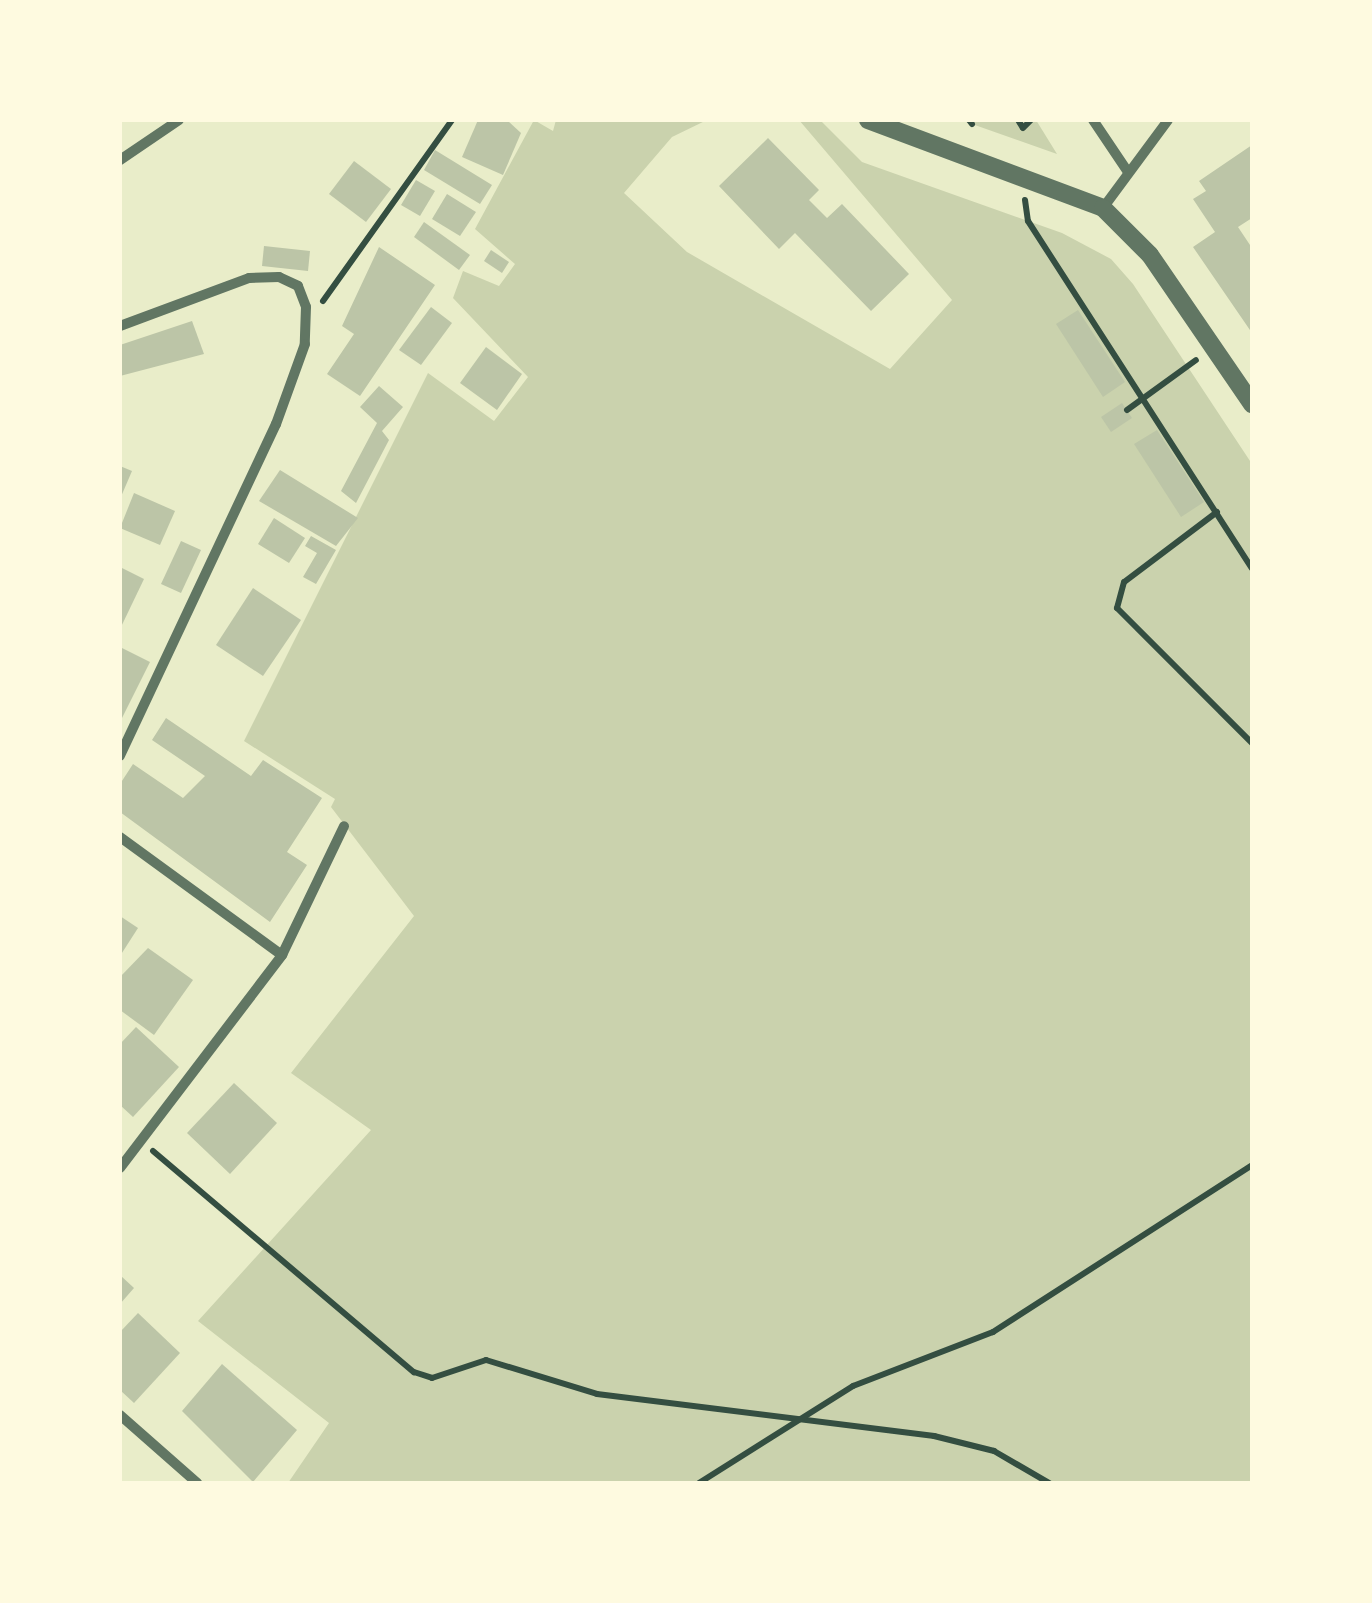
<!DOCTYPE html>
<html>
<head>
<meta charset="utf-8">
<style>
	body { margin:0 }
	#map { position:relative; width:1372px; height:1603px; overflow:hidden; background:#e9edc9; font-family:"Libre Baskerville",serif }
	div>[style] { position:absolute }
	.green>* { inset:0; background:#cad2ad }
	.building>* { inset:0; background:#bcc5a7 }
	.path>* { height:6px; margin:-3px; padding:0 3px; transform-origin:3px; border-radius:3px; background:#344e41 }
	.minor>* { height:10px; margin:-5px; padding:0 5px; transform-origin:5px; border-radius:5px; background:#617663 }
	.tertiary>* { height:18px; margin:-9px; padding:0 9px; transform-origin:9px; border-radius:9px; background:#617663 }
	span { translate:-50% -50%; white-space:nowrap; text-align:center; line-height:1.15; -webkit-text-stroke:10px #fefae0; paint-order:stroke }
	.frame { position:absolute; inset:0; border:122px solid #fefae0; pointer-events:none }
</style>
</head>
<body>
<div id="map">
	<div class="green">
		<i style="clip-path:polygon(534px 120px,553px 131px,556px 120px,707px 120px,672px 137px,624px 193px,687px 252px,890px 369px,952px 300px,799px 120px,820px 120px,862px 162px,1062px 233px,1111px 259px,1133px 284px,1252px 464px,1252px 1483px,288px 1483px,329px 1423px,198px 1321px,371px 1130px,291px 1073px,414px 916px,331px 807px,335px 799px,244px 741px,428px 373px,494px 421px,528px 377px,453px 298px,463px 271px,499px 286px,515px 264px,475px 229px)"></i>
		<i style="clip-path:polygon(960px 120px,1036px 120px,1057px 154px,972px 124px)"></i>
	</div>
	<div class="building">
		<i style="clip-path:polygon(478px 120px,507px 120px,521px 133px,503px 175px,462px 157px)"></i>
		<i style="clip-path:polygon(768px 138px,819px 190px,809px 200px,827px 218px,842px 204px,909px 274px,871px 311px,795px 233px,779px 249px,719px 186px)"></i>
		<i style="clip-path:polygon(1252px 145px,1252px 218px,1238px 227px,1252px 248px,1252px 333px,1193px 247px,1215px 232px,1193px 199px,1206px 191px,1199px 181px)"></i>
		<i style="clip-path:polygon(435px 150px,492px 185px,480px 204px,424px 170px)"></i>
		<i style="clip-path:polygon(354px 161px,391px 189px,366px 222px,329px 194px)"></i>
		<i style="clip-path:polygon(416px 180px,435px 191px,420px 216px,401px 205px)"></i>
		<i style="clip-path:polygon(447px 194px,476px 212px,460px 236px,432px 219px)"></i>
		<i style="clip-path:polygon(424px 222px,470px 255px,459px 270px,414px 237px)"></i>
		<i style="clip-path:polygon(264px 246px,310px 251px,308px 271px,262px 266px)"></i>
		<i style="clip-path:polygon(379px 247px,435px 285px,360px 396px,327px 374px,354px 334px,342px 326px)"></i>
		<i style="clip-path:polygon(491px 250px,509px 262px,502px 273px,484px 261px)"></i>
		<i style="clip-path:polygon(431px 307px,452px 323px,421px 365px,399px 350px)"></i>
		<i style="clip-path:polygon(1078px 310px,1125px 382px,1103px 397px,1056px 324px)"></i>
		<i style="clip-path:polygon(192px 321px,204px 354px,120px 376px,120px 345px)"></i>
		<i style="clip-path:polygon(486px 347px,522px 374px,497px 410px,460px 383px)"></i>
		<i style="clip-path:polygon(379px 386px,403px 407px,382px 431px,389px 440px,356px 503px,341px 491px,377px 423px,360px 407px)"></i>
		<i style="clip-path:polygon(1122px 403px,1132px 418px,1111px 432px,1101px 417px)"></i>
		<i style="clip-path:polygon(1157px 430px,1204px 502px,1181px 517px,1134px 444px)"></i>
		<i style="clip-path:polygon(120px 466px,132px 471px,120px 499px)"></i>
		<i style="clip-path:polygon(280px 470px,358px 518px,336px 546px,259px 501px)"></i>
		<i style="clip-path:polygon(134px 493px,175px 511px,160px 545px,120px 528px)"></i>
		<i style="clip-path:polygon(274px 518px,305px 538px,289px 563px,258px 544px)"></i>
		<i style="clip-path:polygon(311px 536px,336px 550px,316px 584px,303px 577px,317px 553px,305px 546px)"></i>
		<i style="clip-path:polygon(181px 541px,201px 550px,181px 593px,161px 584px)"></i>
		<i style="clip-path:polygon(120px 567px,144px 579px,120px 629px)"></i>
		<i style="clip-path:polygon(253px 588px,301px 620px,263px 676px,216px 645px)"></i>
		<i style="clip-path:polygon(120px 647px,150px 662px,120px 722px)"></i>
		<i style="clip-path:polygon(166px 718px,251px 776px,263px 760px,322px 798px,287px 852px,307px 865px,270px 922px,120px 812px,120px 784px,133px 764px,183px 798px,205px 776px,152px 740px)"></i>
		<i style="clip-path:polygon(120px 916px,138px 928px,120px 956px)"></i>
		<i style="clip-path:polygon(148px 948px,193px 980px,154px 1035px,120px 1010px,120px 977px)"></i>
		<i style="clip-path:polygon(136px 1027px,179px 1067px,133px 1117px,120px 1105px,120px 1044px)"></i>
		<i style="clip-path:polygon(234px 1083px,277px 1123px,230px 1174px,187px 1133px)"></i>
		<i style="clip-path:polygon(120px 1275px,134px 1288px,120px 1304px)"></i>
		<i style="clip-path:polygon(138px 1313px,180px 1353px,134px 1403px,120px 1390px,120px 1332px)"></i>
		<i style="clip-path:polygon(222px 1364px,297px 1430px,253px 1482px,182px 1411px)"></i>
	</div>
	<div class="path">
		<i style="left:969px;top:120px;width:5px;rotate:53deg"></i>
		<i style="left:1018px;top:120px;width:9px;rotate:58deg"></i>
		<i style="left:1023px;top:128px;width:11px;rotate:-45deg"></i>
		<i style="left:1025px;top:200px;width:21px;rotate:82deg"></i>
		<i style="left:1028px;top:221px;width:413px;rotate:57.2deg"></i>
		<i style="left:323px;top:301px;width:222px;rotate:-54.5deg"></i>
		<i style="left:1127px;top:410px;width:85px;rotate:-35.9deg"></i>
		<i style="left:1217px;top:512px;width:116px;rotate:143deg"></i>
		<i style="left:1124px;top:582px;width:27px;rotate:105deg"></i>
		<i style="left:1117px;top:608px;width:191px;rotate:45deg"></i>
		<i style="left:153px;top:1151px;width:342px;rotate:40.3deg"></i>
		<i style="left:414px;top:1372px;width:19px;rotate:18deg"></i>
		<i style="left:432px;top:1378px;width:57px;rotate:-18.4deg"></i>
		<i style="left:486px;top:1360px;width:116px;rotate:17deg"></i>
		<i style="left:597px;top:1394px;width:340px;rotate:7.1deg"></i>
		<i style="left:934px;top:1436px;width:62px;rotate:14deg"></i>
		<i style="left:994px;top:1451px;width:64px;rotate:30.2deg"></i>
		<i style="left:699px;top:1483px;width:182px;rotate:-32.2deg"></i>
		<i style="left:853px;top:1386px;width:150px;rotate:-21.1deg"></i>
		<i style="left:993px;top:1332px;width:308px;rotate:-32.8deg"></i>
	</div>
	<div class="minor">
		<i style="left:1093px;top:120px;width:63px;rotate:56.1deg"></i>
		<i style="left:120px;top:160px;width:71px;rotate:-34.1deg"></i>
		<i style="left:1103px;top:208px;width:109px;rotate:-53.5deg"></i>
		<i style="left:120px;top:326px;width:138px;rotate:-20.4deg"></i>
		<i style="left:249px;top:278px;width:30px;rotate:-2deg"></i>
		<i style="left:279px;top:277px;width:21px;rotate:25deg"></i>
		<i style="left:298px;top:286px;width:22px;rotate:69deg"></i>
		<i style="left:306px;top:307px;width:37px;rotate:92deg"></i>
		<i style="left:305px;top:344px;width:85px;rotate:109.9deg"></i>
		<i style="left:276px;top:424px;width:367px;rotate:115.2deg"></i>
		<i style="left:120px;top:837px;width:200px;rotate:36.1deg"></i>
		<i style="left:120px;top:1168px;width:268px;rotate:-52.7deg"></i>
		<i style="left:282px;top:955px;width:143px;rotate:-64.3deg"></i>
		<i style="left:120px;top:1415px;width:103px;rotate:41.4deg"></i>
	</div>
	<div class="tertiary">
		<i style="left:868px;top:120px;width:251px;rotate:20.5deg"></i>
		<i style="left:1103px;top:208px;width:66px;rotate:45deg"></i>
		<i style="left:1150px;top:255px;width:181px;rotate:55.6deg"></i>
	</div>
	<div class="frame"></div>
</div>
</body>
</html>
